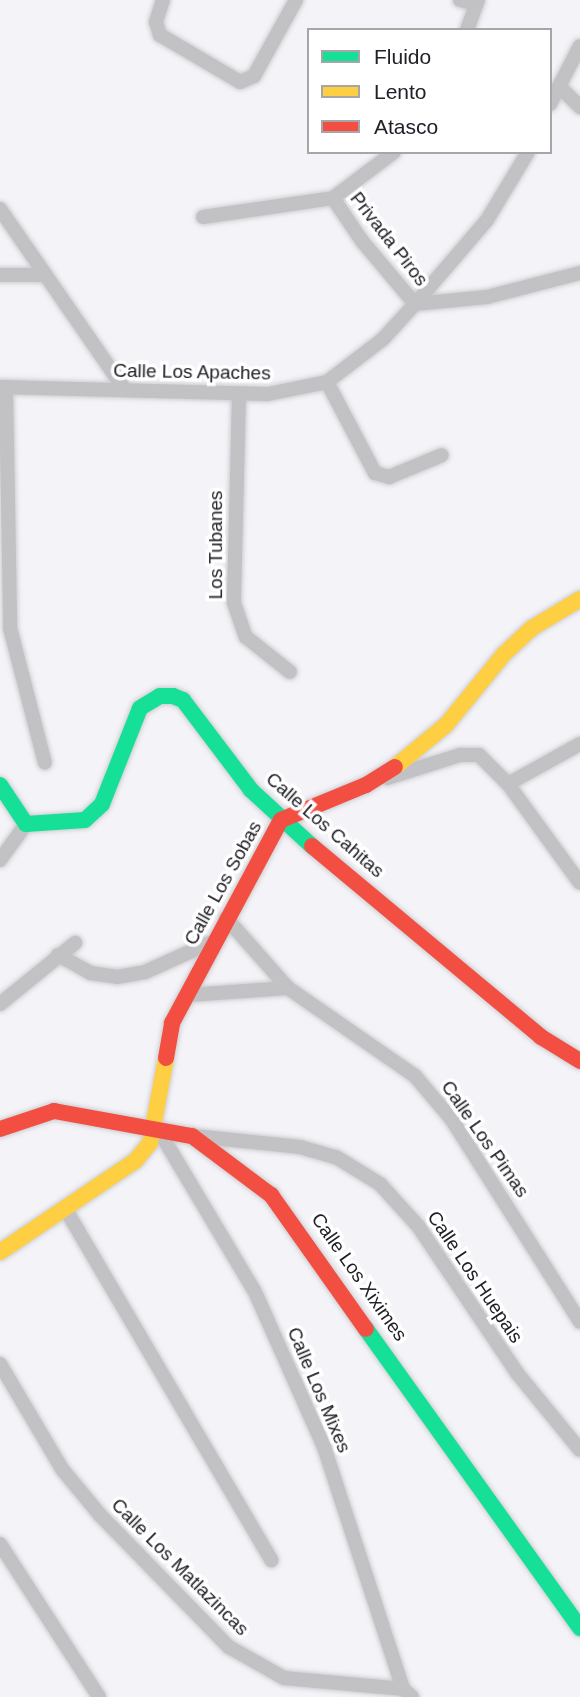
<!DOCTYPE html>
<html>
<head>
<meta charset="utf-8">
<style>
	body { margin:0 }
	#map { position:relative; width:580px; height:1697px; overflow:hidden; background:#f3f3f8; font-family:Arial,sans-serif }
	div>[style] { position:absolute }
	.roads { filter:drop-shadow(0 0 2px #ceced2) drop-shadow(0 0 2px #ceced2) }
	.street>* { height:14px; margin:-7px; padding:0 7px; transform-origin:7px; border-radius:7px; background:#c2c2c5 }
	.fast>* { height:16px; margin:-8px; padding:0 8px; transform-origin:8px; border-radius:8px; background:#16e098 }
	.slow>* { height:16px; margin:-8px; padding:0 8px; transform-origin:8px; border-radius:8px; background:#ffcf43 }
	.jam>* { height:16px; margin:-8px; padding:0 8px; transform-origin:8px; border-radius:8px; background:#f24e42 }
	span { translate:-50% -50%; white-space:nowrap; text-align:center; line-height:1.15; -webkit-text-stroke:7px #fff; paint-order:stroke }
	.street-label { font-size:19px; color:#202029 }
	.legend { position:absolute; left:307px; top:28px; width:245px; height:126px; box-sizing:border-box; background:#fff; border:2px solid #a6a6a9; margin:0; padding:9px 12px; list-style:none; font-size:21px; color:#202029 }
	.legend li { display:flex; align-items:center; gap:14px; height:35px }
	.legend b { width:35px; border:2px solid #a6a6a9 }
</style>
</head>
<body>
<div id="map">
	<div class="roads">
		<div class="street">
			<i style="left:163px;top:0;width:23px;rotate:108deg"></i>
			<i style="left:156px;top:22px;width:14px;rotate:73deg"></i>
			<i style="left:160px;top:35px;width:93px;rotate:30.4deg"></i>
			<i style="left:240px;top:82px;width:15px;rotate:-23deg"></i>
			<i style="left:254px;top:76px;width:87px;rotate:-61.1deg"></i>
			<i style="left:460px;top:0;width:17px;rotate:13deg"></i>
			<i style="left:467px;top:30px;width:32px;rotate:-70deg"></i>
			<i style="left:559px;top:86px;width:30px;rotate:45deg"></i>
			<i style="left:550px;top:104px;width:65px;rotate:-62.7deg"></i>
			<i style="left:333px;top:198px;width:52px;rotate:56deg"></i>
			<i style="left:362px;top:241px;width:82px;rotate:49.9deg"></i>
			<i style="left:415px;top:304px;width:72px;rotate:-5.6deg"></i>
			<i style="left:487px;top:297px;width:96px;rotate:-14.5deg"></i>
			<i style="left:0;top:209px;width:220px;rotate:55.4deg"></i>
			<i style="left:203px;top:217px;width:131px;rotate:-8.3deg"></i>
			<i style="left:333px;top:198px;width:76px;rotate:-37deg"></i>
			<i style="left:0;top:275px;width:45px"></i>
			<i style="left:327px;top:382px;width:103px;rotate:62.2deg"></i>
			<i style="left:375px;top:473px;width:15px;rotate:16deg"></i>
			<i style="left:389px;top:477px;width:57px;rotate:-22.5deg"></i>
			<i style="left:0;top:387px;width:268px;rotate:1.5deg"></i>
			<i style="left:268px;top:394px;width:60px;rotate:-11.5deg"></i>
			<i style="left:327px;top:382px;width:71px;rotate:-37.5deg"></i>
			<i style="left:383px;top:339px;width:47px;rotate:-47.6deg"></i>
			<i style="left:415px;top:304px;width:111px;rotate:-49.4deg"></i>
			<i style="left:487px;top:220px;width:79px;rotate:-58.9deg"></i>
			<i style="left:6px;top:387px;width:241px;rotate:89deg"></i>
			<i style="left:10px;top:628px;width:139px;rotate:75.5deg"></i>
			<i style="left:239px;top:394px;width:209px;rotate:91.4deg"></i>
			<i style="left:234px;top:603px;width:36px;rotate:71deg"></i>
			<i style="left:246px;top:637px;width:56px;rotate:38.5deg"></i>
			<i style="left:387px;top:778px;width:77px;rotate:-17.5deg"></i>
			<i style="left:460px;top:755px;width:19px"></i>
			<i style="left:479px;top:755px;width:41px;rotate:45deg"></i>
			<i style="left:508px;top:784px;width:122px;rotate:54deg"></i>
			<i style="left:508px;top:784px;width:82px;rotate:-29.1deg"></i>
			<i style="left:0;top:860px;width:44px;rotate:-54.2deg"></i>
			<i style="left:226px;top:918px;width:94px;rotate:48.5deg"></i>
			<i style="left:58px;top:955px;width:37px;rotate:29deg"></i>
			<i style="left:90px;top:973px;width:27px;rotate:8deg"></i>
			<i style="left:117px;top:977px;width:28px;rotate:-10deg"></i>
			<i style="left:145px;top:972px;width:73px;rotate:-24.1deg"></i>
			<i style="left:189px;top:995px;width:99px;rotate:-4deg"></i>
			<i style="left:288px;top:988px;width:155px;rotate:34.7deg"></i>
			<i style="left:415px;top:1076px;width:57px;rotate:49.9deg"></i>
			<i style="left:452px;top:1120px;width:239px;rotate:57.6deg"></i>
			<i style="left:0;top:1004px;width:97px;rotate:-39.1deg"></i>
			<i style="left:156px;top:1126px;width:193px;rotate:59.2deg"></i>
			<i style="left:255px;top:1292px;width:170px;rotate:66deg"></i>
			<i style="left:324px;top:1447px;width:255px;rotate:71.9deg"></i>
			<i style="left:403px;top:1689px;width:12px;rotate:42deg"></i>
			<i style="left:194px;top:1136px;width:107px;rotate:5.9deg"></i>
			<i style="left:300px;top:1147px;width:37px;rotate:16deg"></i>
			<i style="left:336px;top:1157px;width:52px;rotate:31.5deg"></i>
			<i style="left:380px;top:1184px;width:57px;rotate:47.9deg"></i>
			<i style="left:418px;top:1226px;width:177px;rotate:56deg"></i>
			<i style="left:517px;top:1373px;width:99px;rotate:50.7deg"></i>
			<i style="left:66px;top:1210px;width:406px;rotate:59.6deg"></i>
			<i style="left:0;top:1364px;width:122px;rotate:59.4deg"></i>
			<i style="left:62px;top:1469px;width:60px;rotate:50.4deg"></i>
			<i style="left:100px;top:1515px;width:185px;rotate:45.7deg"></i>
			<i style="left:229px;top:1647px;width:63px;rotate:29.4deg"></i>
			<i style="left:284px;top:1678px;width:120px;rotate:5.3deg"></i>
			<i style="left:0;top:1544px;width:182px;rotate:57.1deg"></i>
		</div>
		<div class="fast">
			<i style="left:0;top:785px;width:47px;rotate:56.3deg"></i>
			<i style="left:26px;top:824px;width:59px;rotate:-3.9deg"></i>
			<i style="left:85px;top:820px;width:23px;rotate:-43deg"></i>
			<i style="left:102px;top:804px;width:103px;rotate:-68.4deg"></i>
			<i style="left:140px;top:708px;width:23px;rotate:-31deg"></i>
			<i style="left:160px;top:696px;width:13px"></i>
			<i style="left:173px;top:696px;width:11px;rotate:22deg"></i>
			<i style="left:183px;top:700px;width:113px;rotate:52.9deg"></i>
			<i style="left:251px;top:790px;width:83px;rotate:42.6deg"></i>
			<i style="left:366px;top:1329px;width:368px;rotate:54.4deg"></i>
		</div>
		<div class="slow">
			<i style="left:395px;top:767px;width:66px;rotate:-39.5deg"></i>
			<i style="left:446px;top:725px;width:92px;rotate:-50.8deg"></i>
			<i style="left:504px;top:654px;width:38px;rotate:-43deg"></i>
			<i style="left:532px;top:628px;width:56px;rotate:-31.1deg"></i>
			<i style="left:0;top:1252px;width:163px;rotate:-34deg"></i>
			<i style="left:135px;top:1161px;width:23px;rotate:-50deg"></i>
			<i style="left:150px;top:1143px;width:86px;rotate:-79.3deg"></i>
		</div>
		<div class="jam">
			<i style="left:312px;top:846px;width:298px;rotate:39.8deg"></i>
			<i style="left:541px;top:1037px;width:46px;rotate:31.6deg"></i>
			<i style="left:166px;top:1058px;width:36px;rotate:-80deg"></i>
			<i style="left:172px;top:1023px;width:230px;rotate:-61.8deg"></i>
			<i style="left:281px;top:820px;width:92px;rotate:-22.4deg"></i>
			<i style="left:366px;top:785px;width:34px;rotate:-32deg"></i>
			<i style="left:0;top:1129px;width:57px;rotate:-18.4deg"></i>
			<i style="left:54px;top:1111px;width:140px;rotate:10.3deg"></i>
			<i style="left:192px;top:1136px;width:99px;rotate:36.8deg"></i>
			<i style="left:271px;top:1195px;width:164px;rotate:54.7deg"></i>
		</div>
	</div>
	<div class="street-label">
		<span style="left:389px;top:239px;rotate:52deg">Privada Piros</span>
		<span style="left:192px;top:372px;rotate:1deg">Calle Los Apaches</span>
		<span style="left:216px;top:545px;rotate:-90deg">Los Tubanes</span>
		<span style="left:325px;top:825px;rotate:41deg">Calle Los Cahitas</span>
		<span style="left:223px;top:883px;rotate:-61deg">Calle Los Sobas</span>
		<span style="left:485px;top:1139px;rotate:55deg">Calle Los Pimas</span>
		<span style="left:359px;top:1277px;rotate:55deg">Calle Los Xiximes</span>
		<span style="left:475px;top:1277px;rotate:56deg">Calle Los Huepais</span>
		<span style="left:319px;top:1390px;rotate:67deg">Calle Los Mixes</span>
		<span style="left:180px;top:1567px;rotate:45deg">Calle Los Matlazincas</span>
	</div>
	<ul class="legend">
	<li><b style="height:9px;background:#16e098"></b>Fluido</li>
	<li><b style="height:9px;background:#ffcf43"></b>Lento</li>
	<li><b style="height:9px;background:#f24e42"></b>Atasco</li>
	</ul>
</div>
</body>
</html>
